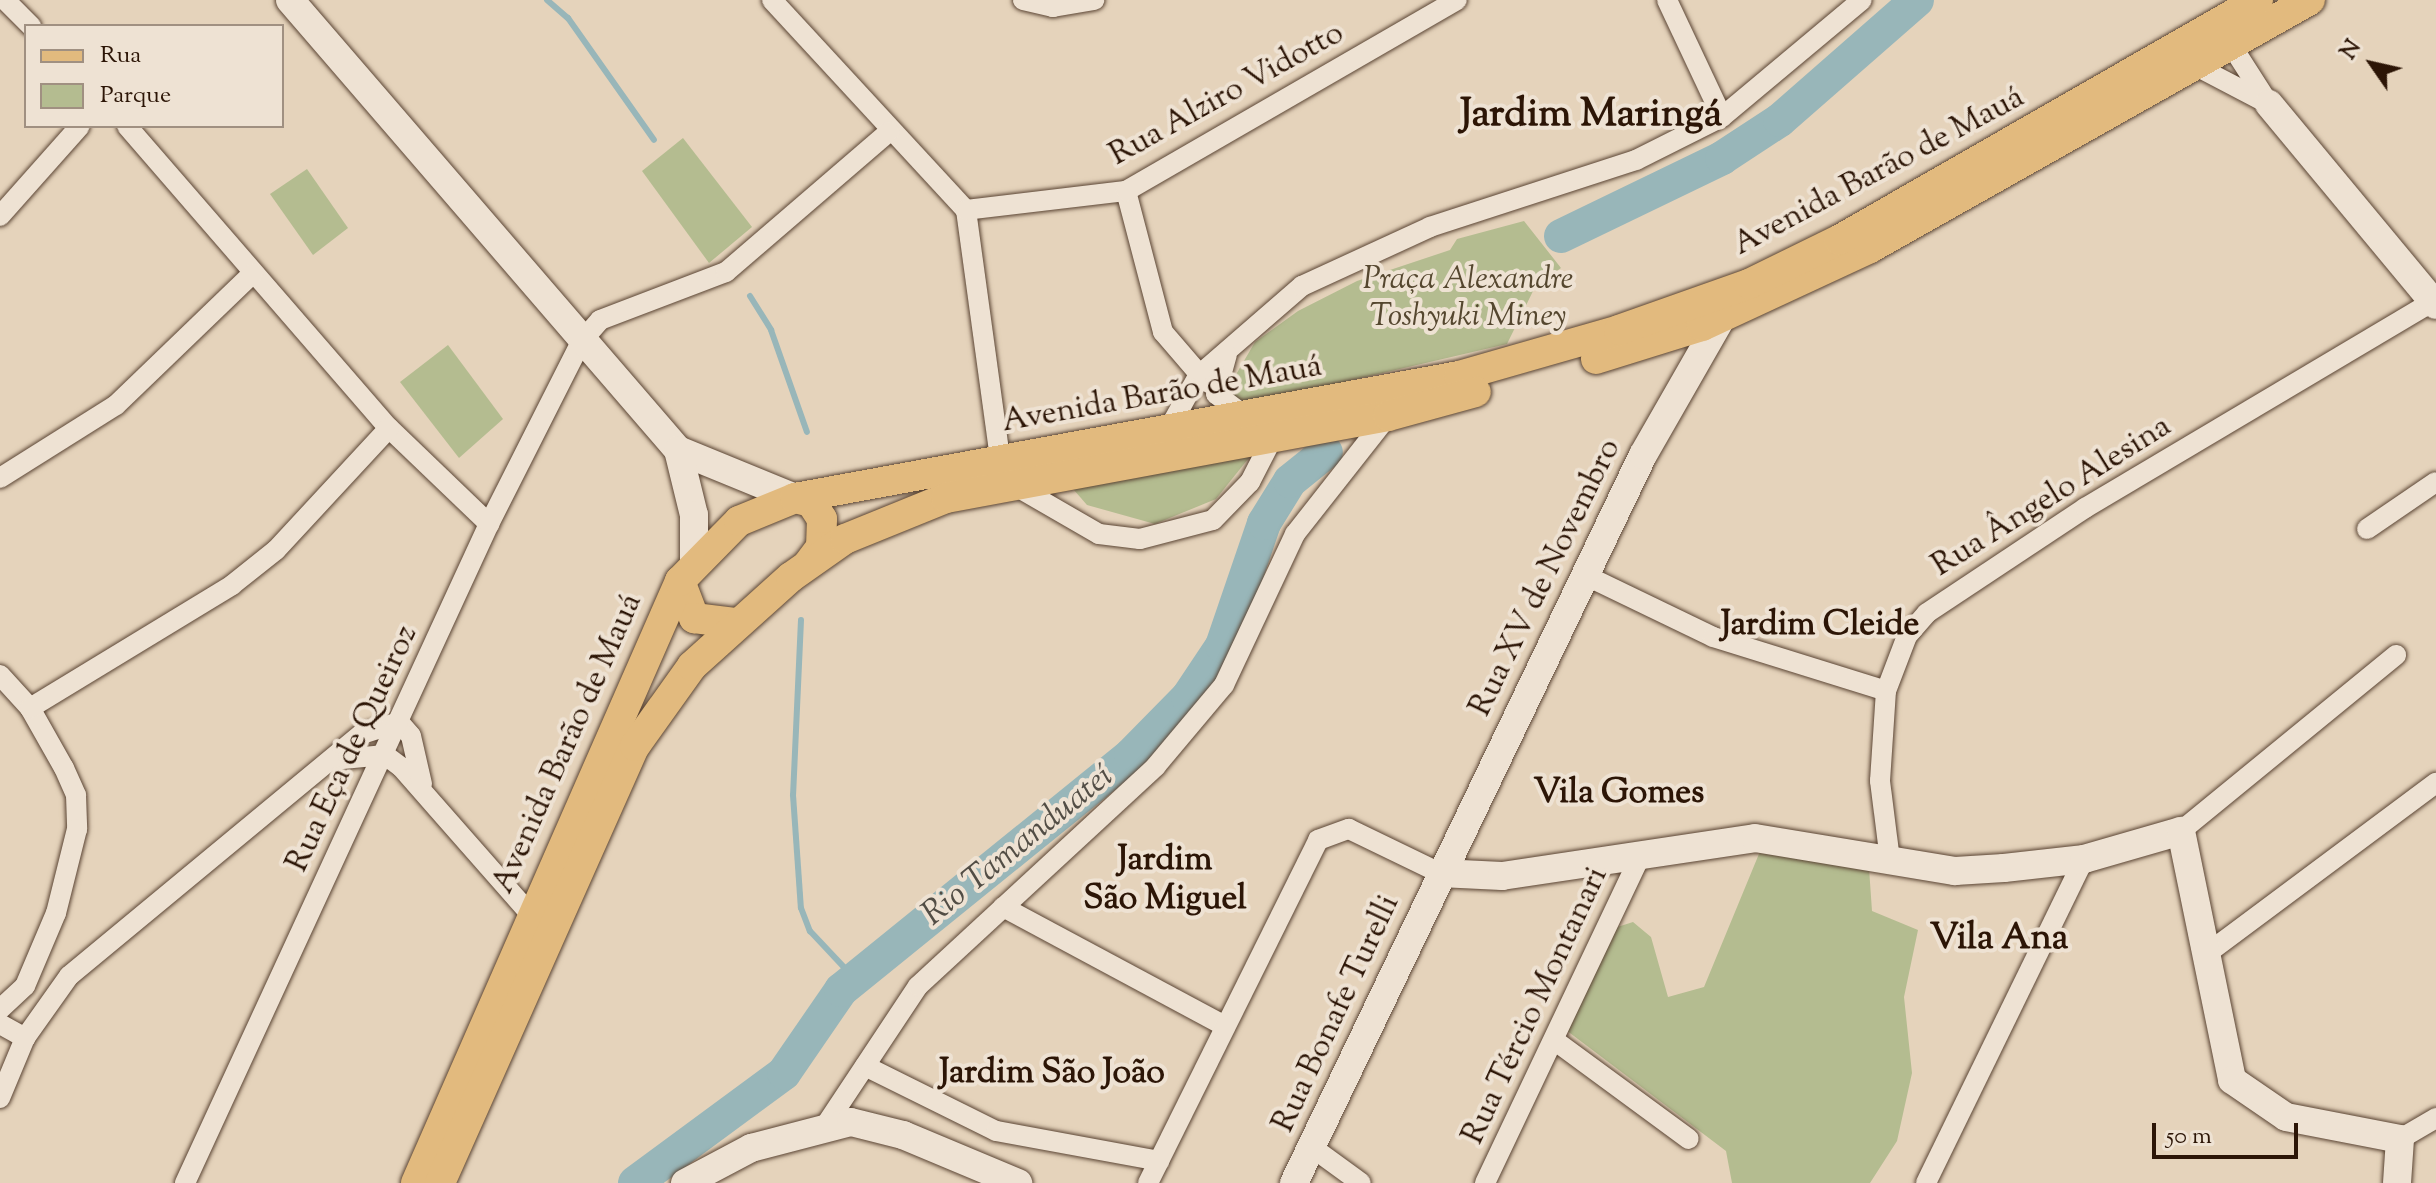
<!DOCTYPE html>
<html>
<head>
<meta charset="utf-8">
<style>
	body { margin:0 }
	#map { position:relative; width:2436px; height:1183px; overflow:hidden; background:#e5d3bb; font-family:"Sorts Mill Goudy",serif }
	div>[style] { position:absolute }
	.green>* { inset:0; background:#b4bc90 }
	.stream>* { height:6px; margin:-3px; padding:0 3px; transform-origin:3px; border-radius:3px; background:#98b6b9 }
	.river>* { height:34px; margin:-17px; padding:0 17px; transform-origin:17px; border-radius:17px; background:#98b6b9 }
	.roads { filter:drop-shadow(0 0 2px #5a4433) drop-shadow(0 0 2px #5a4433) }
	.street>* { height:20px; margin:-10px; padding:0 10px; transform-origin:10px; border-radius:10px; background:#eee2d3 }
	.secondary>* { height:28px; margin:-14px; padding:0 14px; transform-origin:14px; border-radius:14px; background:#eee2d3 }
	.primary>* { height:30px; margin:-15px; padding:0 15px; transform-origin:15px; border-radius:15px; background:#e2ba7e }
	span { translate:-50% -50%; white-space:nowrap; text-align:center; line-height:1.15; -webkit-text-stroke:8px #eee2d3; paint-order:stroke }
	.street-label { font-size:32px; color:#2c1506 }
	.park-label { font-size:32px; color:#55472f; font-style:italic }
	.neighbourhood-label { font-size:34px; color:#2c1506; font-weight:700 }
	.water-label { font-size:34px; color:#524d45; font-style:italic }
	.quarter-label { font-size:36px; color:#2c1506; font-weight:700 }
	.district-label { font-size:40px; color:#2c1506; font-weight:700 }
	.legend { position:absolute; left:24px; top:24px; width:260px; height:104px; box-sizing:border-box; background:#eee2d3; border:2px solid #a09081; margin:0; padding:10px 14px; list-style:none; font-size:24px; color:#2c1506 }
	.legend li { display:flex; align-items:center; gap:16px; height:40px }
	.legend b { width:40px; border:2px solid #a09081 }
	.north { position:absolute; left:2332px; top:24px; width:80px; height:80px; -webkit-text-stroke:6px #eee2d3; paint-order:stroke; rotate:304deg; font-size:22px; font-weight:700; line-height:32px; text-align:center; color:#2c1506 }
	.north::after { content:''; display:block; margin:auto; width:28px; height:36px; background:#2c1506; clip-path:polygon(50% 0,100% 100%,50% 72%,0 100%) }
	.scale { position:absolute; left:2152px; top:1123px; width:146px; height:36px; box-sizing:border-box; border:4px solid #2c1506; border-top:0; padding-left:10px; font-size:24px; line-height:28px; white-space:nowrap; color:#2c1506; -webkit-text-stroke:6px #eee2d3; paint-order:stroke }
</style>
</head>
<body>
<div id="map">
	<div class="green">
		<i style="clip-path:polygon(683px 138px,752px 227px,709px 263px,642px 171px)"></i>
		<i style="clip-path:polygon(307px 169px,348px 228px,313px 255px,270px 194px)"></i>
		<i style="clip-path:polygon(1524px 221px,1561px 268px,1535px 287px,1507px 344px,1241px 406px,1227px 390px,1255px 342px,1298px 311px,1357px 281px,1450px 250px,1457px 239px)"></i>
		<i style="clip-path:polygon(448px 345px,503px 419px,459px 458px,400px 382px)"></i>
		<i style="clip-path:polygon(1252px 454px,1216px 499px,1155px 524px,1087px 505px,1067px 482px)"></i>
		<i style="clip-path:polygon(1761px 849px,1869px 868px,1872px 911px,1918px 930px,1904px 997px,1912px 1073px,1897px 1141px,1870px 1183px,1732px 1183px,1726px 1151px,1566px 1030px,1608px 930px,1633px 922px,1651px 937px,1668px 997px,1704px 987px)"></i>
	</div>
	<div class="stream">
		<i style="left:547px;top:0;width:28px;rotate:41deg"></i>
		<i style="left:568px;top:18px;width:149px;rotate:54.8deg"></i>
		<i style="left:750px;top:296px;width:40px;rotate:58deg"></i>
		<i style="left:771px;top:330px;width:108px;rotate:70.6deg"></i>
		<i style="left:801px;top:620px;width:175px;rotate:92.6deg"></i>
		<i style="left:793px;top:795px;width:113px;rotate:86deg"></i>
		<i style="left:801px;top:908px;width:25px;rotate:69deg"></i>
		<i style="left:810px;top:931px;width:66px;rotate:46.8deg"></i>
	</div>
	<div class="river">
		<i style="left:1561px;top:236px;width:179px;rotate:-25.8deg"></i>
		<i style="left:1722px;top:158px;width:69px;rotate:-33.2deg"></i>
		<i style="left:1780px;top:120px;width:182px;rotate:-41.2deg"></i>
		<i style="left:635px;top:1183px;width:185px;rotate:-36.4deg"></i>
		<i style="left:784px;top:1073px;width:101px;rotate:-55.5deg"></i>
		<i style="left:841px;top:990px;width:373px;rotate:-39deg"></i>
		<i style="left:1131px;top:755px;width:81px;rotate:-45.5deg"></i>
		<i style="left:1188px;top:697px;width:61px;rotate:-56.3deg"></i>
		<i style="left:1222px;top:646px;width:130px;rotate:-71.1deg"></i>
		<i style="left:1264px;top:523px;width:49px;rotate:-58.2deg"></i>
		<i style="left:1290px;top:481px;width:46px;rotate:-38.9deg"></i>
	</div>
	<div class="roads">
		<div class="street">
			<i style="left:5px;top:0;width:37px;rotate:45deg"></i>
			<i style="left:772px;top:0;width:286px;rotate:47.3deg"></i>
			<i style="left:966px;top:210px;width:251px;rotate:82.2deg"></i>
			<i style="left:1023px;top:0;width:31px;rotate:13deg"></i>
			<i style="left:1053px;top:7px;width:42px;rotate:-9.7deg"></i>
			<i style="left:1667px;top:0;width:129px;rotate:64.8deg"></i>
			<i style="left:2226px;top:37px;width:80px;rotate:57.3deg"></i>
			<i style="left:2196px;top:66px;width:76px;rotate:27.6deg"></i>
			<i style="left:127px;top:126px;width:400px;rotate:49.1deg"></i>
			<i style="left:389px;top:428px;width:139px;rotate:43.8deg"></i>
			<i style="left:1126px;top:191px;width:146px;rotate:75.3deg"></i>
			<i style="left:1163px;top:332px;width:66px;rotate:49.3deg"></i>
			<i style="left:966px;top:210px;width:161px;rotate:-6.8deg"></i>
			<i style="left:1126px;top:191px;width:382px;rotate:-30deg"></i>
			<i style="left:0;top:216px;width:120px;rotate:-48.4deg"></i>
			<i style="left:1167px;top:432px;width:64px;rotate:-61deg"></i>
			<i style="left:1198px;top:376px;width:138px;rotate:-40.9deg"></i>
			<i style="left:1302px;top:286px;width:141px;rotate:-24.7deg"></i>
			<i style="left:1430px;top:227px;width:217px;rotate:-18deg"></i>
			<i style="left:1636px;top:160px;width:96px;rotate:-26.6deg"></i>
			<i style="left:1722px;top:117px;width:182px;rotate:-39.9deg"></i>
			<i style="left:0;top:478px;width:137px;rotate:-32.2deg"></i>
			<i style="left:116px;top:405px;width:190px;rotate:-43.9deg"></i>
			<i style="left:1014px;top:485px;width:98px;rotate:30deg"></i>
			<i style="left:1099px;top:534px;width:41px;rotate:7deg"></i>
			<i style="left:1140px;top:539px;width:75px;rotate:-14.6deg"></i>
			<i style="left:1213px;top:520px;width:53px;rotate:-45.8deg"></i>
			<i style="left:1250px;top:482px;width:51px;rotate:-62.9deg"></i>
			<i style="left:1273px;top:437px;width:71px;rotate:-143deg"></i>
			<i style="left:1216px;top:394px;width:41px;rotate:-74.6deg"></i>
			<i style="left:2367px;top:529px;width:83px;rotate:-34.3deg"></i>
			<i style="left:1587px;top:576px;width:140px;rotate:25.8deg"></i>
			<i style="left:1713px;top:637px;width:181px;rotate:17.3deg"></i>
			<i style="left:0;top:675px;width:45px;rotate:47.7deg"></i>
			<i style="left:30px;top:708px;width:69px;rotate:60.5deg"></i>
			<i style="left:64px;top:768px;width:30px;rotate:66deg"></i>
			<i style="left:76px;top:795px;width:34px;rotate:88deg"></i>
			<i style="left:77px;top:829px;width:87px;rotate:104deg"></i>
			<i style="left:56px;top:913px;width:79px;rotate:113deg"></i>
			<i style="left:25px;top:986px;width:34px;rotate:137deg"></i>
			<i style="left:30px;top:708px;width:237px;rotate:-31.3deg"></i>
			<i style="left:232px;top:585px;width:56px;rotate:-38.5deg"></i>
			<i style="left:276px;top:550px;width:166px;rotate:-47.2deg"></i>
			<i style="left:332px;top:760px;width:53px;rotate:-5.4deg"></i>
			<i style="left:385px;top:755px;width:20px;rotate:37deg"></i>
			<i style="left:401px;top:767px;width:198px;rotate:48.7deg"></i>
			<i style="left:2181px;top:831px;width:278px;rotate:-39.3deg"></i>
			<i style="left:1890px;top:860px;width:80px;rotate:-97.2deg"></i>
			<i style="left:1880px;top:781px;width:90px;rotate:-86.2deg"></i>
			<i style="left:1886px;top:691px;width:59px;rotate:-69.1deg"></i>
			<i style="left:1907px;top:636px;width:30px;rotate:-49deg"></i>
			<i style="left:1927px;top:613px;width:190px;rotate:-33.6deg"></i>
			<i style="left:2085px;top:508px;width:405px;rotate:-30.7deg"></i>
			<i style="left:1003px;top:907px;width:250px;rotate:28.2deg"></i>
			<i style="left:2205px;top:955px;width:288px;rotate:-36.7deg"></i>
			<i style="left:0;top:1024px;width:29px;rotate:29deg"></i>
			<i style="left:1554px;top:1040px;width:167px;rotate:36.3deg"></i>
			<i style="left:865px;top:1066px;width:146px;rotate:26.4deg"></i>
			<i style="left:996px;top:1131px;width:166px;rotate:10.4deg"></i>
			<i style="left:0;top:1098px;width:65px;rotate:-67.4deg"></i>
			<i style="left:25px;top:1038px;width:76px;rotate:-54.6deg"></i>
			<i style="left:69px;top:976px;width:380px;rotate:-39.6deg"></i>
			<i style="left:362px;top:734px;width:39px;rotate:-18deg"></i>
			<i style="left:399px;top:722px;width:18px;rotate:49deg"></i>
			<i style="left:411px;top:736px;width:49px;rotate:77.1deg"></i>
			<i style="left:827px;top:1123px;width:164px;rotate:-56.4deg"></i>
			<i style="left:918px;top:986px;width:324px;rotate:-42.7deg"></i>
			<i style="left:1156px;top:766px;width:106px;rotate:-50deg"></i>
			<i style="left:1224px;top:685px;width:167px;rotate:-64.8deg"></i>
			<i style="left:1295px;top:534px;width:150px;rotate:-51.8deg"></i>
			<i style="left:2400px;top:1139px;width:42px;rotate:-30.3deg"></i>
			<i style="left:1313px;top:1148px;width:59px;rotate:36.1deg"></i>
			<i style="left:185px;top:1183px;width:726px;rotate:-65.24deg"></i>
			<i style="left:489px;top:524px;width:204px;rotate:-63.2deg"></i>
			<i style="left:581px;top:342px;width:29px;rotate:-49deg"></i>
			<i style="left:600px;top:320px;width:135px;rotate:-20.9deg"></i>
			<i style="left:726px;top:272px;width:215px;rotate:-40.7deg"></i>
			<i style="left:1148px;top:1183px;width:383px;rotate:-63.6deg"></i>
			<i style="left:1318px;top:840px;width:33px;rotate:-20deg"></i>
			<i style="left:1349px;top:829px;width:101px;rotate:25.8deg"></i>
			<i style="left:1485px;top:1183px;width:363px;rotate:-64.6deg"></i>
			<i style="left:1926px;top:1183px;width:360px;rotate:-64deg"></i>
		</div>
		<div class="secondary">
			<i style="left:290px;top:0;width:594px;rotate:49.23deg"></i>
			<i style="left:678px;top:450px;width:126px;rotate:22.3deg"></i>
			<i style="left:2269px;top:104px;width:261px;rotate:50.3deg"></i>
			<i style="left:678px;top:450px;width:67px;rotate:76.2deg"></i>
			<i style="left:694px;top:515px;width:45px;rotate:90deg"></i>
			<i style="left:1440px;top:873px;width:62px;rotate:2.8deg"></i>
			<i style="left:1502px;top:876px;width:256px;rotate:-8.5deg"></i>
			<i style="left:1755px;top:838px;width:203px;rotate:9.4deg"></i>
			<i style="left:1955px;top:871px;width:49px;rotate:-3.5deg"></i>
			<i style="left:2004px;top:868px;width:81px;rotate:-6.4deg"></i>
			<i style="left:2084px;top:859px;width:101px;rotate:-16.1deg"></i>
			<i style="left:2181px;top:831px;width:254px;rotate:78.4deg"></i>
			<i style="left:2232px;top:1080px;width:65px;rotate:34.4deg"></i>
			<i style="left:2286px;top:1117px;width:116px;rotate:10.9deg"></i>
			<i style="left:2400px;top:1139px;width:44px;rotate:93.9deg"></i>
			<i style="left:685px;top:1183px;width:75px;rotate:-27.9deg"></i>
			<i style="left:751px;top:1148px;width:103px;rotate:-14.6deg"></i>
			<i style="left:851px;top:1122px;width:54px;rotate:14deg"></i>
			<i style="left:903px;top:1135px;width:125px;rotate:22.7deg"></i>
			<i style="left:1294px;top:1183px;width:807px;rotate:-64.39deg"></i>
			<i style="left:1643px;top:455px;width:159px;rotate:-60.2deg"></i>
		</div>
		<div class="primary">
			<i style="left:1596px;top:359px;width:111px;rotate:-17.3deg"></i>
			<i style="left:1702px;top:326px;width:185px;rotate:-24.9deg"></i>
			<i style="left:1870px;top:248px;width:505px;rotate:-29.41deg"></i>
			<i style="left:795px;top:498px;width:16px;rotate:14deg"></i>
			<i style="left:811px;top:502px;width:20px;rotate:57deg"></i>
			<i style="left:822px;top:519px;width:28px;rotate:92deg"></i>
			<i style="left:821px;top:547px;width:21px;rotate:127deg"></i>
			<i style="left:680px;top:581px;width:40px;rotate:69deg"></i>
			<i style="left:694px;top:618px;width:41px;rotate:7deg"></i>
			<i style="left:416px;top:1183px;width:657px;rotate:-66.32deg"></i>
			<i style="left:680px;top:581px;width:84px;rotate:-45.5deg"></i>
			<i style="left:739px;top:521px;width:61px;rotate:-22.3deg"></i>
			<i style="left:795px;top:498px;width:675px;rotate:-10.41deg"></i>
			<i style="left:1459px;top:376px;width:166px;rotate:-16deg"></i>
			<i style="left:1619px;top:330px;width:138px;rotate:-19.5deg"></i>
			<i style="left:1749px;top:284px;width:100px;rotate:-26.1deg"></i>
			<i style="left:1839px;top:240px;width:483px;rotate:-29.8deg"></i>
			<i style="left:440px;top:1183px;width:479px;rotate:-66deg"></i>
			<i style="left:635px;top:746px;width:98px;rotate:-54.5deg"></i>
			<i style="left:692px;top:666px;width:133px;rotate:-42deg"></i>
			<i style="left:791px;top:577px;width:66px;rotate:-35.1deg"></i>
			<i style="left:845px;top:539px;width:109px;rotate:-22.1deg"></i>
			<i style="left:946px;top:498px;width:450px;rotate:-10.5deg"></i>
			<i style="left:1388px;top:416px;width:91px;rotate:-15.3deg"></i>
		</div>
	</div>
	<div class="street-label">
		<span style="left:1227px;top:95px;rotate:-29deg">Rua Alziro Vidotto</span>
		<span style="left:1879px;top:172px;rotate:-28deg">Avenida Barão de Mauá</span>
		<span style="left:1162px;top:395px;rotate:-10deg">Avenida Barão de Mauá</span>
		<span style="left:2052px;top:497px;rotate:-32deg">Rua Ângelo Alesina</span>
		<span style="left:1546px;top:578px;rotate:-64deg">Rua XV de Novembro</span>
		<span style="left:568px;top:744px;rotate:-66deg">Avenida Barão de Mauá</span>
		<span style="left:353px;top:749px;rotate:-65deg">Rua Eça de Queiroz</span>
		<span style="left:1536px;top:1006px;rotate:-65deg">Rua Tércio Montanari</span>
		<span style="left:1337px;top:1014px;rotate:-65deg">Rua Bonafe Turelli</span>
	</div>
	<div class="park-label">
		<span style="left:1468px;top:299px">Praça Alexandre<br>Toshyuki Miney</span>
	</div>
	<div class="neighbourhood-label">
		<span style="left:1820px;top:626px">Jardim Cleide</span>
		<span style="left:1619px;top:794px">Vila Gomes</span>
		<span style="left:1165px;top:880px">Jardim<br>São Miguel</span>
		<span style="left:1052px;top:1074px">Jardim São João</span>
	</div>
	<div class="water-label">
		<span style="left:1018px;top:846px;rotate:-39deg">Rio Tamanduateí</span>
	</div>
	<div class="quarter-label">
		<span style="left:1999px;top:940px">Vila Ana</span>
	</div>
	<div class="district-label">
		<span style="left:1591px;top:116px">Jardim Maringá</span>
	</div>
	<ul class="legend">
	<li><b style="height:10px;background:#e2ba7e"></b>Rua</li>
	<li><b style="height:22px;background:#b4bc90"></b>Parque</li>
	</ul>
	<div class="north">N</div>
	<div class="scale">50 m</div>
</div>
</body>
</html>
